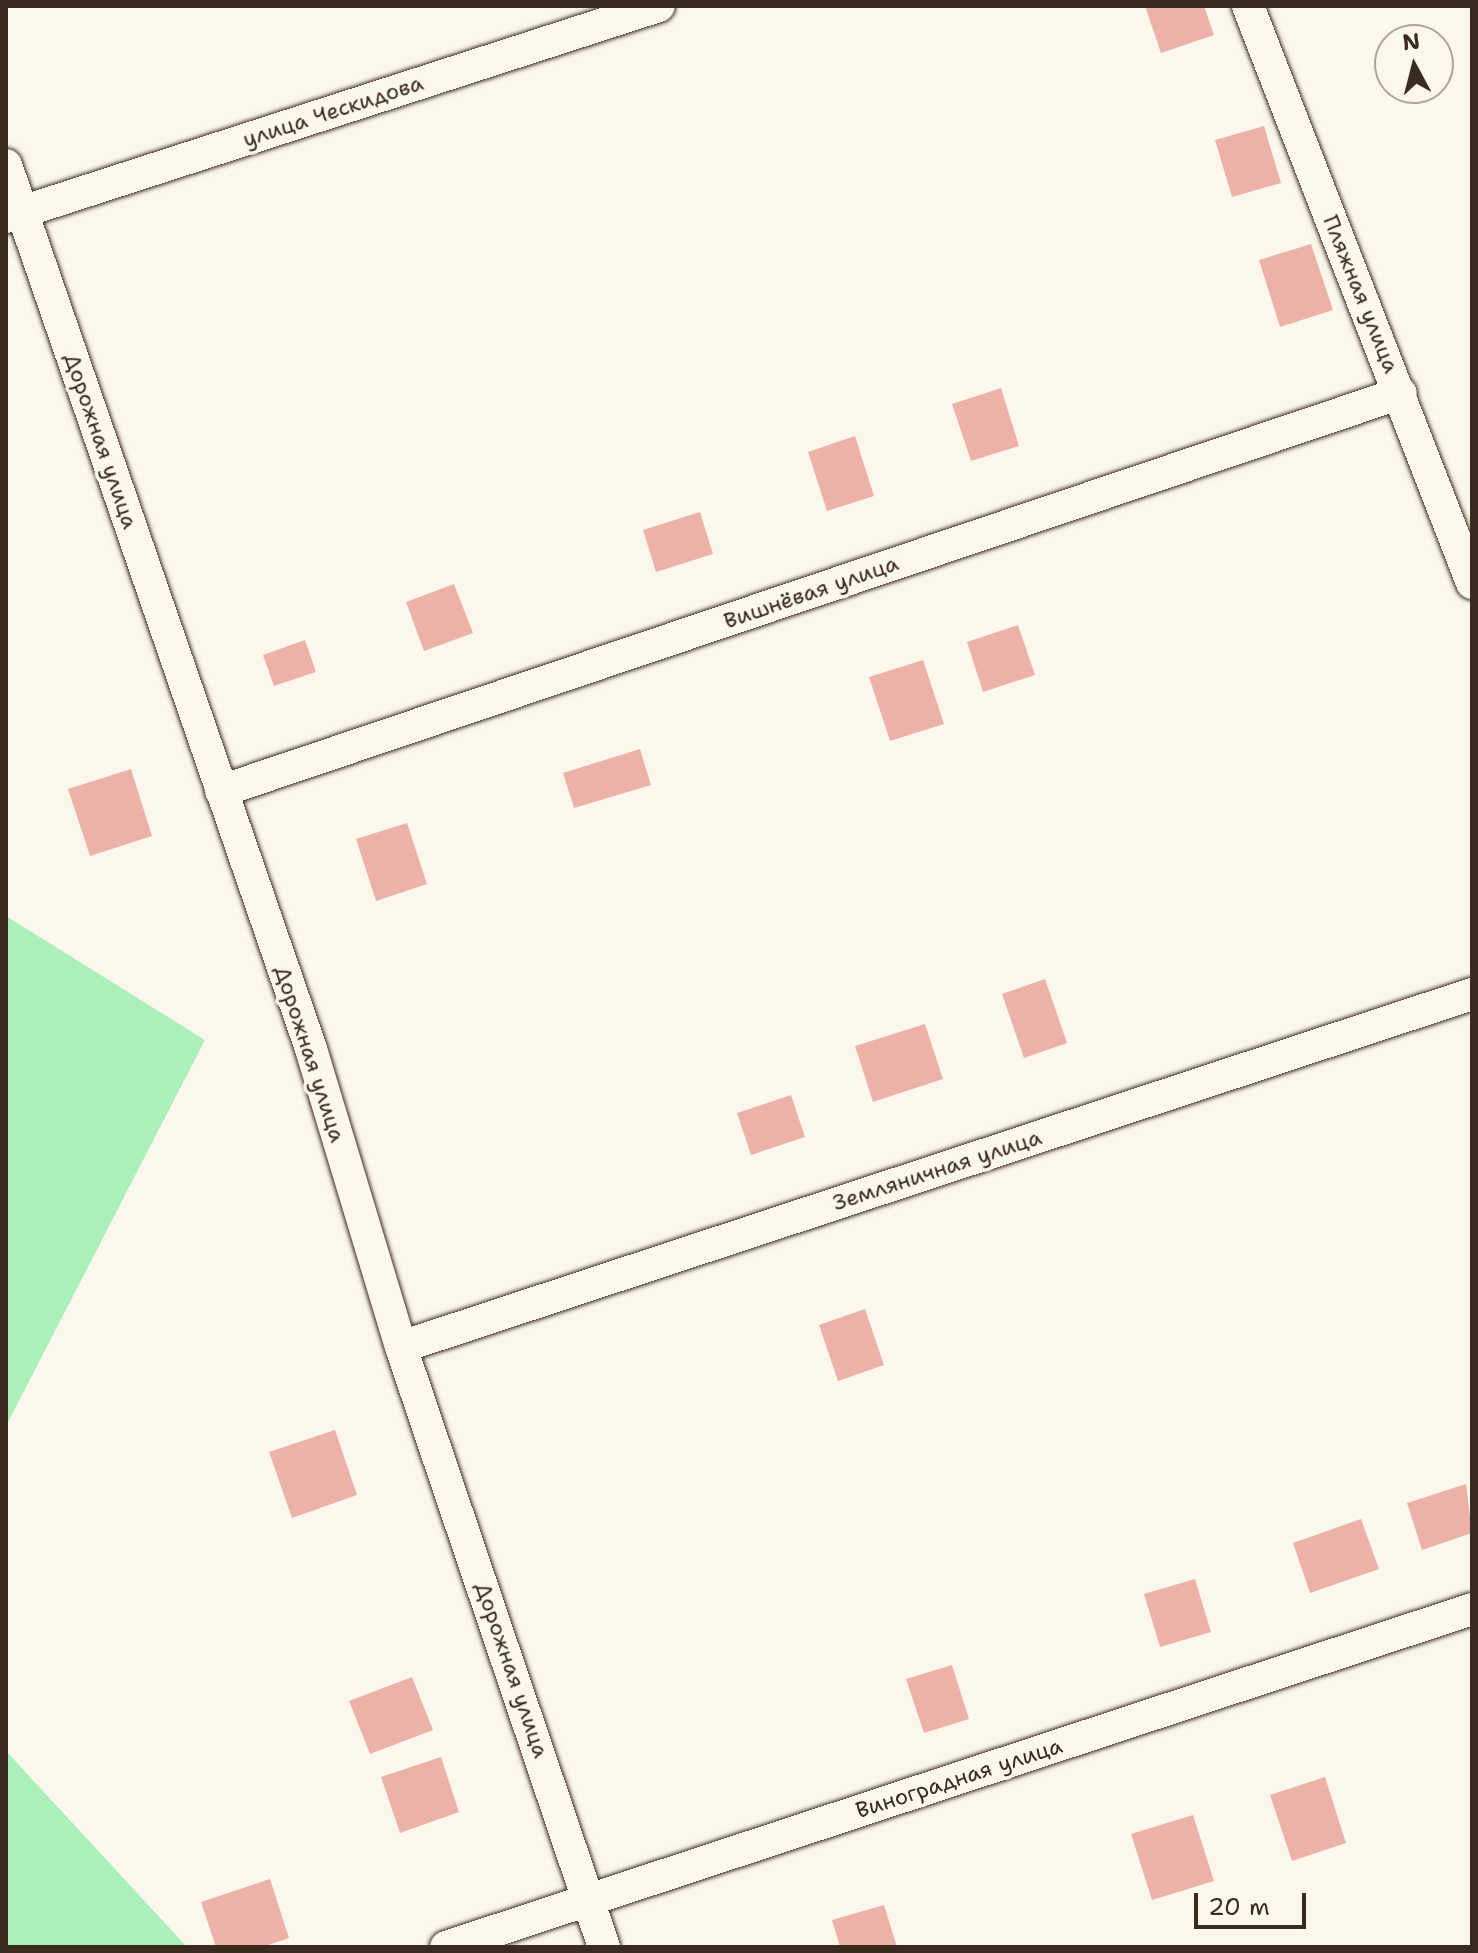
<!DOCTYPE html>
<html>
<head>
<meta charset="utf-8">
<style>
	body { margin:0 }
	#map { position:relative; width:1478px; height:1953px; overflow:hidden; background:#fbf7ec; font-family:"Shantell Sans",sans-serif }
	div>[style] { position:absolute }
	.green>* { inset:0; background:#abf0bb }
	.building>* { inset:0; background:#ecb2a8 }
	.roads { filter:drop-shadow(0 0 2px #3b2a1e) drop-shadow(0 0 2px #3b2a1e) }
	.minor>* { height:32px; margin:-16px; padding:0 16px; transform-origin:16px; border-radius:16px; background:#fbf7ec }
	span { translate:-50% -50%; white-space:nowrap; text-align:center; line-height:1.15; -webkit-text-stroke:7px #fbf7ec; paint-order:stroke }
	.street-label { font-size:22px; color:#3b2a1e }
	.frame { position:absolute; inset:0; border:8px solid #3b2a1e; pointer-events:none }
	.north { position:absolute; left:1374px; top:24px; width:80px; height:80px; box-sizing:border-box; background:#fbf7ec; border:2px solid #aea59a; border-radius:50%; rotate:353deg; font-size:22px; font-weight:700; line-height:32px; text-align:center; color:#3b2a1e }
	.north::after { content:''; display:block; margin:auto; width:28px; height:36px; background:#3b2a1e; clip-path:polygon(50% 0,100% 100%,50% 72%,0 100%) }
	.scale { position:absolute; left:1194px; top:1893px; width:112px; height:36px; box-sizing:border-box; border:4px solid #3b2a1e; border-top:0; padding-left:10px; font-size:24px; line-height:28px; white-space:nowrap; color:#3b2a1e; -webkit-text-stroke:6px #fbf7ec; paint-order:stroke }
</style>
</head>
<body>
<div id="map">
	<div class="green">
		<i style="clip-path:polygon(6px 916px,205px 1040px,6px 1426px)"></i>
		<i style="clip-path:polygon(6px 1751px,187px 1947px,6px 1947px)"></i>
	</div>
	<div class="building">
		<i style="clip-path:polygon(1145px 6px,1204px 6px,1214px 35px,1161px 53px)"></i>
		<i style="clip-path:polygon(1264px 126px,1281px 183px,1232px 197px,1215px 140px)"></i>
		<i style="clip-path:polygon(1311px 244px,1333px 310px,1280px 327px,1259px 260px)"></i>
		<i style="clip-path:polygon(1001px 388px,1019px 446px,971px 461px,952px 404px)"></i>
		<i style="clip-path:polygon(855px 436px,874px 496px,827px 511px,808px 452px)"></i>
		<i style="clip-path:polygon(700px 512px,713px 554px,656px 572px,643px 530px)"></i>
		<i style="clip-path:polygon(454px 584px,473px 633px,424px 651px,406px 602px)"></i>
		<i style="clip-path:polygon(1018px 625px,1035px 675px,983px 692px,967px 642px)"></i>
		<i style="clip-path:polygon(305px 640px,316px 672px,274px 686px,263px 655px)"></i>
		<i style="clip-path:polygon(923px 660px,944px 724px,890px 741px,869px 677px)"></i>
		<i style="clip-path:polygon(640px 749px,651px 785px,574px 808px,563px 773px)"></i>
		<i style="clip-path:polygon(131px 769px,152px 836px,90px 856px,68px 789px)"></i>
		<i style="clip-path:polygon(407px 823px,427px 884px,376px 901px,356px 839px)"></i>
		<i style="clip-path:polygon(1045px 979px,1067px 1043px,1024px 1058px,1002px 994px)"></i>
		<i style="clip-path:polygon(925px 1024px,943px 1079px,873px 1102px,855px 1046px)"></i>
		<i style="clip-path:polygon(791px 1095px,805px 1137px,751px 1155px,737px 1113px)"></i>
		<i style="clip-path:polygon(865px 1309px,884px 1365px,838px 1381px,819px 1325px)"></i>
		<i style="clip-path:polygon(335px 1430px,357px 1495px,292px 1518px,269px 1452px)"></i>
		<i style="clip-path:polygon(1466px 1484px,1472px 1533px,1422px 1550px,1407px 1503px)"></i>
		<i style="clip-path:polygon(1361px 1519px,1379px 1569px,1310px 1593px,1293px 1543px)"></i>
		<i style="clip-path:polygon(1195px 1579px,1211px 1632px,1160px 1647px,1144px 1594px)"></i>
		<i style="clip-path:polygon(952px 1665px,969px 1719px,924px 1733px,906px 1679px)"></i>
		<i style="clip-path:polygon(412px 1677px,433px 1730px,370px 1754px,349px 1701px)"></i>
		<i style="clip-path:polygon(441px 1757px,459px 1812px,400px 1833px,381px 1777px)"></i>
		<i style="clip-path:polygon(1325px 1777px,1346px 1843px,1292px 1861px,1270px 1795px)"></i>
		<i style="clip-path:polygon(1193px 1815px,1214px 1881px,1152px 1900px,1131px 1834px)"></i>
		<i style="clip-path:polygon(270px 1879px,289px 1938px,262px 1947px,216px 1947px,201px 1902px)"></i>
		<i style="clip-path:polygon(884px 1905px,897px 1947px,840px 1947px,832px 1920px)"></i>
	</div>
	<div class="roads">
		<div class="minor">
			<i style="left:1248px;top:6px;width:619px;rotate:68.78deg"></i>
			<i style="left:6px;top:165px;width:935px;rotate:70.96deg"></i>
			<i style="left:311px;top:1049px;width:311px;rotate:73.2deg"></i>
			<i style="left:401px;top:1347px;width:633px;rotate:71.31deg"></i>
			<i style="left:6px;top:217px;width:686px;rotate:-17.91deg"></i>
			<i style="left:221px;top:791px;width:1245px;rotate:-18.64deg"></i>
			<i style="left:401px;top:1347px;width:1128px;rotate:-18.24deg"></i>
			<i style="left:446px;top:1947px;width:1080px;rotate:-18.23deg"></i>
		</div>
	</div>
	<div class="street-label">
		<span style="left:333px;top:111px;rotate:-18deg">улица Ческидова</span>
		<span style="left:1361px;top:294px;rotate:68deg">Пляжная улица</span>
		<span style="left:101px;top:441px;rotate:71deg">Дорожная улица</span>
		<span style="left:811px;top:592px;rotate:-19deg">Вишнёвая улица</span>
		<span style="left:310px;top:1054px;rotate:72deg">Дорожная улица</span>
		<span style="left:937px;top:1170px;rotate:-18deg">Земляничная улица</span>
		<span style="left:512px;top:1670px;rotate:71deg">Дорожная улица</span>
		<span style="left:959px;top:1778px;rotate:-18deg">Виноградная улица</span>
	</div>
	<div class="frame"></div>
	<div class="north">N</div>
	<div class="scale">20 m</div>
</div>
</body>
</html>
